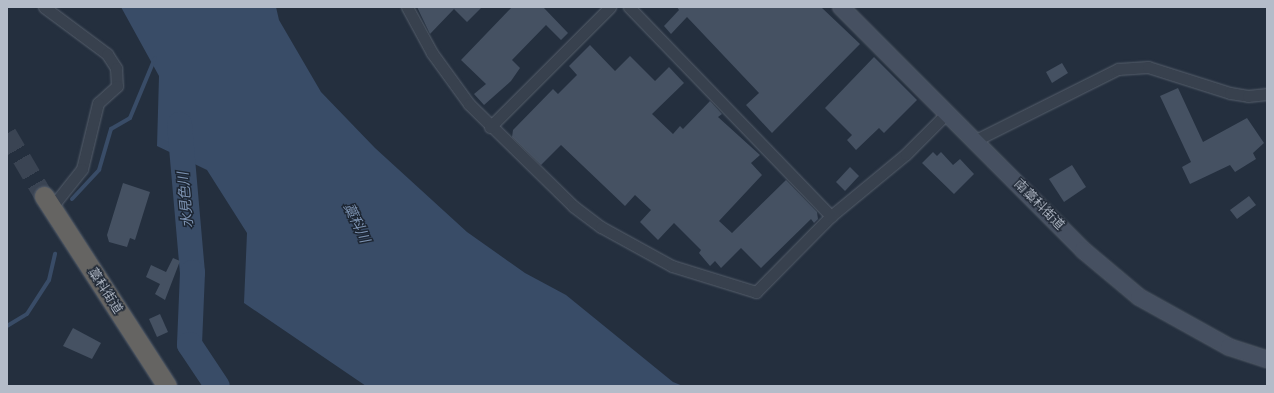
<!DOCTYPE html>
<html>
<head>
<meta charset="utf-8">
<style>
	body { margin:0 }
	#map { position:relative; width:1274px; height:393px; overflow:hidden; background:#242f3e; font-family:Karla,"Noto Sans JP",sans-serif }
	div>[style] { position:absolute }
	.water>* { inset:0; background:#394c67 }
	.stream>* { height:4px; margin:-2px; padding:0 2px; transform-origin:2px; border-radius:2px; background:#394c67 }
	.river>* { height:25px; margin:-12.5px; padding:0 12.5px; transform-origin:12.5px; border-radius:12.5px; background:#394c67 }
	.building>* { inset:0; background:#455162 }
	.trunk-tunnel>* { height:19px; margin-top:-9.5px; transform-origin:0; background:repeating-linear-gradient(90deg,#3a4453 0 19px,transparent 0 29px) }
	.roads { filter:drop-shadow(0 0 1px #565f6c) drop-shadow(0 0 1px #565f6c) }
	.minor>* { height:11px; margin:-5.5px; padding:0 5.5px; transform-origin:5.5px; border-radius:5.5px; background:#38414e }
	.secondary>* { height:16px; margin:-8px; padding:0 8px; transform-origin:8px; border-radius:8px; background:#465061 }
	.trunk>* { height:19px; margin:-9.5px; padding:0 9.5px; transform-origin:9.5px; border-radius:9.5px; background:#656462 }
	span { translate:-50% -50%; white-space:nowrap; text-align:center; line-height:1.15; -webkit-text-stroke:3px #1d2633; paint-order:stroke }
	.street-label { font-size:13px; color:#b4bcc9 }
	.water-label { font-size:14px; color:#7c92b1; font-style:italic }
	.frame { position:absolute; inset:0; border:8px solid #b4bcc9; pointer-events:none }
</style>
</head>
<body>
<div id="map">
	<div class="water">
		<i style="clip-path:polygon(121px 7px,276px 7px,279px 20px,321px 92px,375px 148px,467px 232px,525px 273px,566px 295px,673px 382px,683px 386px,366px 386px,244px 303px,247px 233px,207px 170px,157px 146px,159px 76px)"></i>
	</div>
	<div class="stream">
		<i style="left:72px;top:199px;width:40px;rotate:-47deg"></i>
		<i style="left:99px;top:170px;width:43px;rotate:-73.7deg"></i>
		<i style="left:111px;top:129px;width:22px;rotate:-30deg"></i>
		<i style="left:130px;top:118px;width:65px;rotate:-67.4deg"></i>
		<i style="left:7px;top:326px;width:23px;rotate:-31deg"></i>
		<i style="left:27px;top:314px;width:40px;rotate:-57.1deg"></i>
		<i style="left:49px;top:280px;width:27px;rotate:-77deg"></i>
	</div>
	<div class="river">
		<i style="left:179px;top:124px;width:149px;rotate:85deg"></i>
		<i style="left:192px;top:272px;width:72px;rotate:92.4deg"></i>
		<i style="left:189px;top:344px;width:50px;rotate:56.3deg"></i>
	</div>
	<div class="building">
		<i style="clip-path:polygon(417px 7px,482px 7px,467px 22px,454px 9px,430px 34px)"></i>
		<i style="clip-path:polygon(512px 7px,544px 8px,568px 33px,561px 40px,546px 25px,512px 60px,520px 68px,511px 81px,484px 105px,474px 94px,486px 84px,461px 60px)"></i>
		<i style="clip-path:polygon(677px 7px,821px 7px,860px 44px,772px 133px,746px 105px,759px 93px,687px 17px,671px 34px,664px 26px,679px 10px)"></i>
		<i style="clip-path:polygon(590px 45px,615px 71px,630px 56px,655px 81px,669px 67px,684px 83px,652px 114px,673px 134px,680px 126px,683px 129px,710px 101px,722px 114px,718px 117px,760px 155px,751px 163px,762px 175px,719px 221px,732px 233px,786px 180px,817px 212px,818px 219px,814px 223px,811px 219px,761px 268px,741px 248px,721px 268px,715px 261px,710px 266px,699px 253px,701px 250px,674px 223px,658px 240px,640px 222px,651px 210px,635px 195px,625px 206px,561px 145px,541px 165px,512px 137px,513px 130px,553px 89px,558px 94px,577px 75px,569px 66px)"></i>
		<i style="clip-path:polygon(874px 57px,917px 100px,884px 133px,879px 128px,856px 150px,847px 140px,852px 135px,825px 108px)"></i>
		<i style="clip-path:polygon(1062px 63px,1068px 73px,1052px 83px,1046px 72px)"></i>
		<i style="clip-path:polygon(1178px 88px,1203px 142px,1247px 118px,1264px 143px,1253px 153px,1256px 159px,1235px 172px,1230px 165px,1190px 184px,1182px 167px,1191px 162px,1160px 96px)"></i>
		<i style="clip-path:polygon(933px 152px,937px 156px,941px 152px,953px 165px,960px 159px,974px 174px,954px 194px,922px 163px)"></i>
		<i style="clip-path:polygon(1072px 165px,1086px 187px,1064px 202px,1049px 179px)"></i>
		<i style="clip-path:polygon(850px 167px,859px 176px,845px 191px,836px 182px)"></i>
		<i style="clip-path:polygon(123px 183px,150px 192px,135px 240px,130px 238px,127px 247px,109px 242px,107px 235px)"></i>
		<i style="clip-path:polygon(1249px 196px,1256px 205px,1237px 219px,1230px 210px)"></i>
		<i style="clip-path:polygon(173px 258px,180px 261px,165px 300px,155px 294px,160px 284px,146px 277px,151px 265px,166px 272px)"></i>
		<i style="clip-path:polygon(160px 314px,168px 332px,157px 337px,149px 319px)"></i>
		<i style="clip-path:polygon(73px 328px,101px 343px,92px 359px,63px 346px)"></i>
	</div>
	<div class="trunk-tunnel">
		<i style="left:7px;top:133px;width:73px;rotate:59.6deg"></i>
	</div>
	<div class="roads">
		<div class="minor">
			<i style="left:44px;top:7px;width:79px;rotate:36.7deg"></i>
			<i style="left:107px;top:54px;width:17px;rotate:57deg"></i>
			<i style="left:116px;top:68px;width:18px;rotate:87deg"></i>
			<i style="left:117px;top:86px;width:25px;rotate:138deg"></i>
			<i style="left:98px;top:103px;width:68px;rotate:103.6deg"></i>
			<i style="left:82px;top:169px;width:50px;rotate:128.5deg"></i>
			<i style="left:407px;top:7px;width:52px;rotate:61.5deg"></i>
			<i style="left:432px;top:53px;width:63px;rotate:54deg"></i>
			<i style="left:469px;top:104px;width:146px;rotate:44.4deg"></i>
			<i style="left:573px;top:206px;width:35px;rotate:37deg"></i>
			<i style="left:601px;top:227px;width:81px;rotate:28.8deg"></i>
			<i style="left:672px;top:266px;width:88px;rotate:17.2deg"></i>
			<i style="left:756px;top:292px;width:107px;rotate:-45.4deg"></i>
			<i style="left:831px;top:216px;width:97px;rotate:-39.6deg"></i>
			<i style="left:906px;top:154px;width:57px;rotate:-45deg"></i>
			<i style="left:629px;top:7px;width:291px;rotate:46deg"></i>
			<i style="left:490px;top:127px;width:170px;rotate:-45deg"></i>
			<i style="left:976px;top:140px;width:159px;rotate:-26.6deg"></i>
			<i style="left:1118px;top:69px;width:30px;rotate:-4deg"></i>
			<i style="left:1148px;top:67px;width:86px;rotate:17.6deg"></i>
			<i style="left:1230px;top:93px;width:18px;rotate:9deg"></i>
			<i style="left:1248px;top:96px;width:19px;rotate:-6deg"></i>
		</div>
		<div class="secondary">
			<i style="left:841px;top:7px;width:343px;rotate:45.1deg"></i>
			<i style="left:1083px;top:250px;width:73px;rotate:40deg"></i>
			<i style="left:1139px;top:297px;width:103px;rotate:29.1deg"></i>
			<i style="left:1229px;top:347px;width:40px;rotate:18deg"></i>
		</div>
		<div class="trunk">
			<i style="left:44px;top:196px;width:226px;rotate:57.1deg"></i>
		</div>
	</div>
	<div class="street-label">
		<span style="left:1039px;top:205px;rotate:45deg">南藁科街道</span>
		<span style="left:105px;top:291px;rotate:57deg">藁科街道</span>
	</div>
	<div class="water-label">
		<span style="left:186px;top:200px;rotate:-95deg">水見色川</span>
		<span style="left:356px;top:223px;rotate:65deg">藁科川</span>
	</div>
	<div class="frame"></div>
</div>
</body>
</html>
